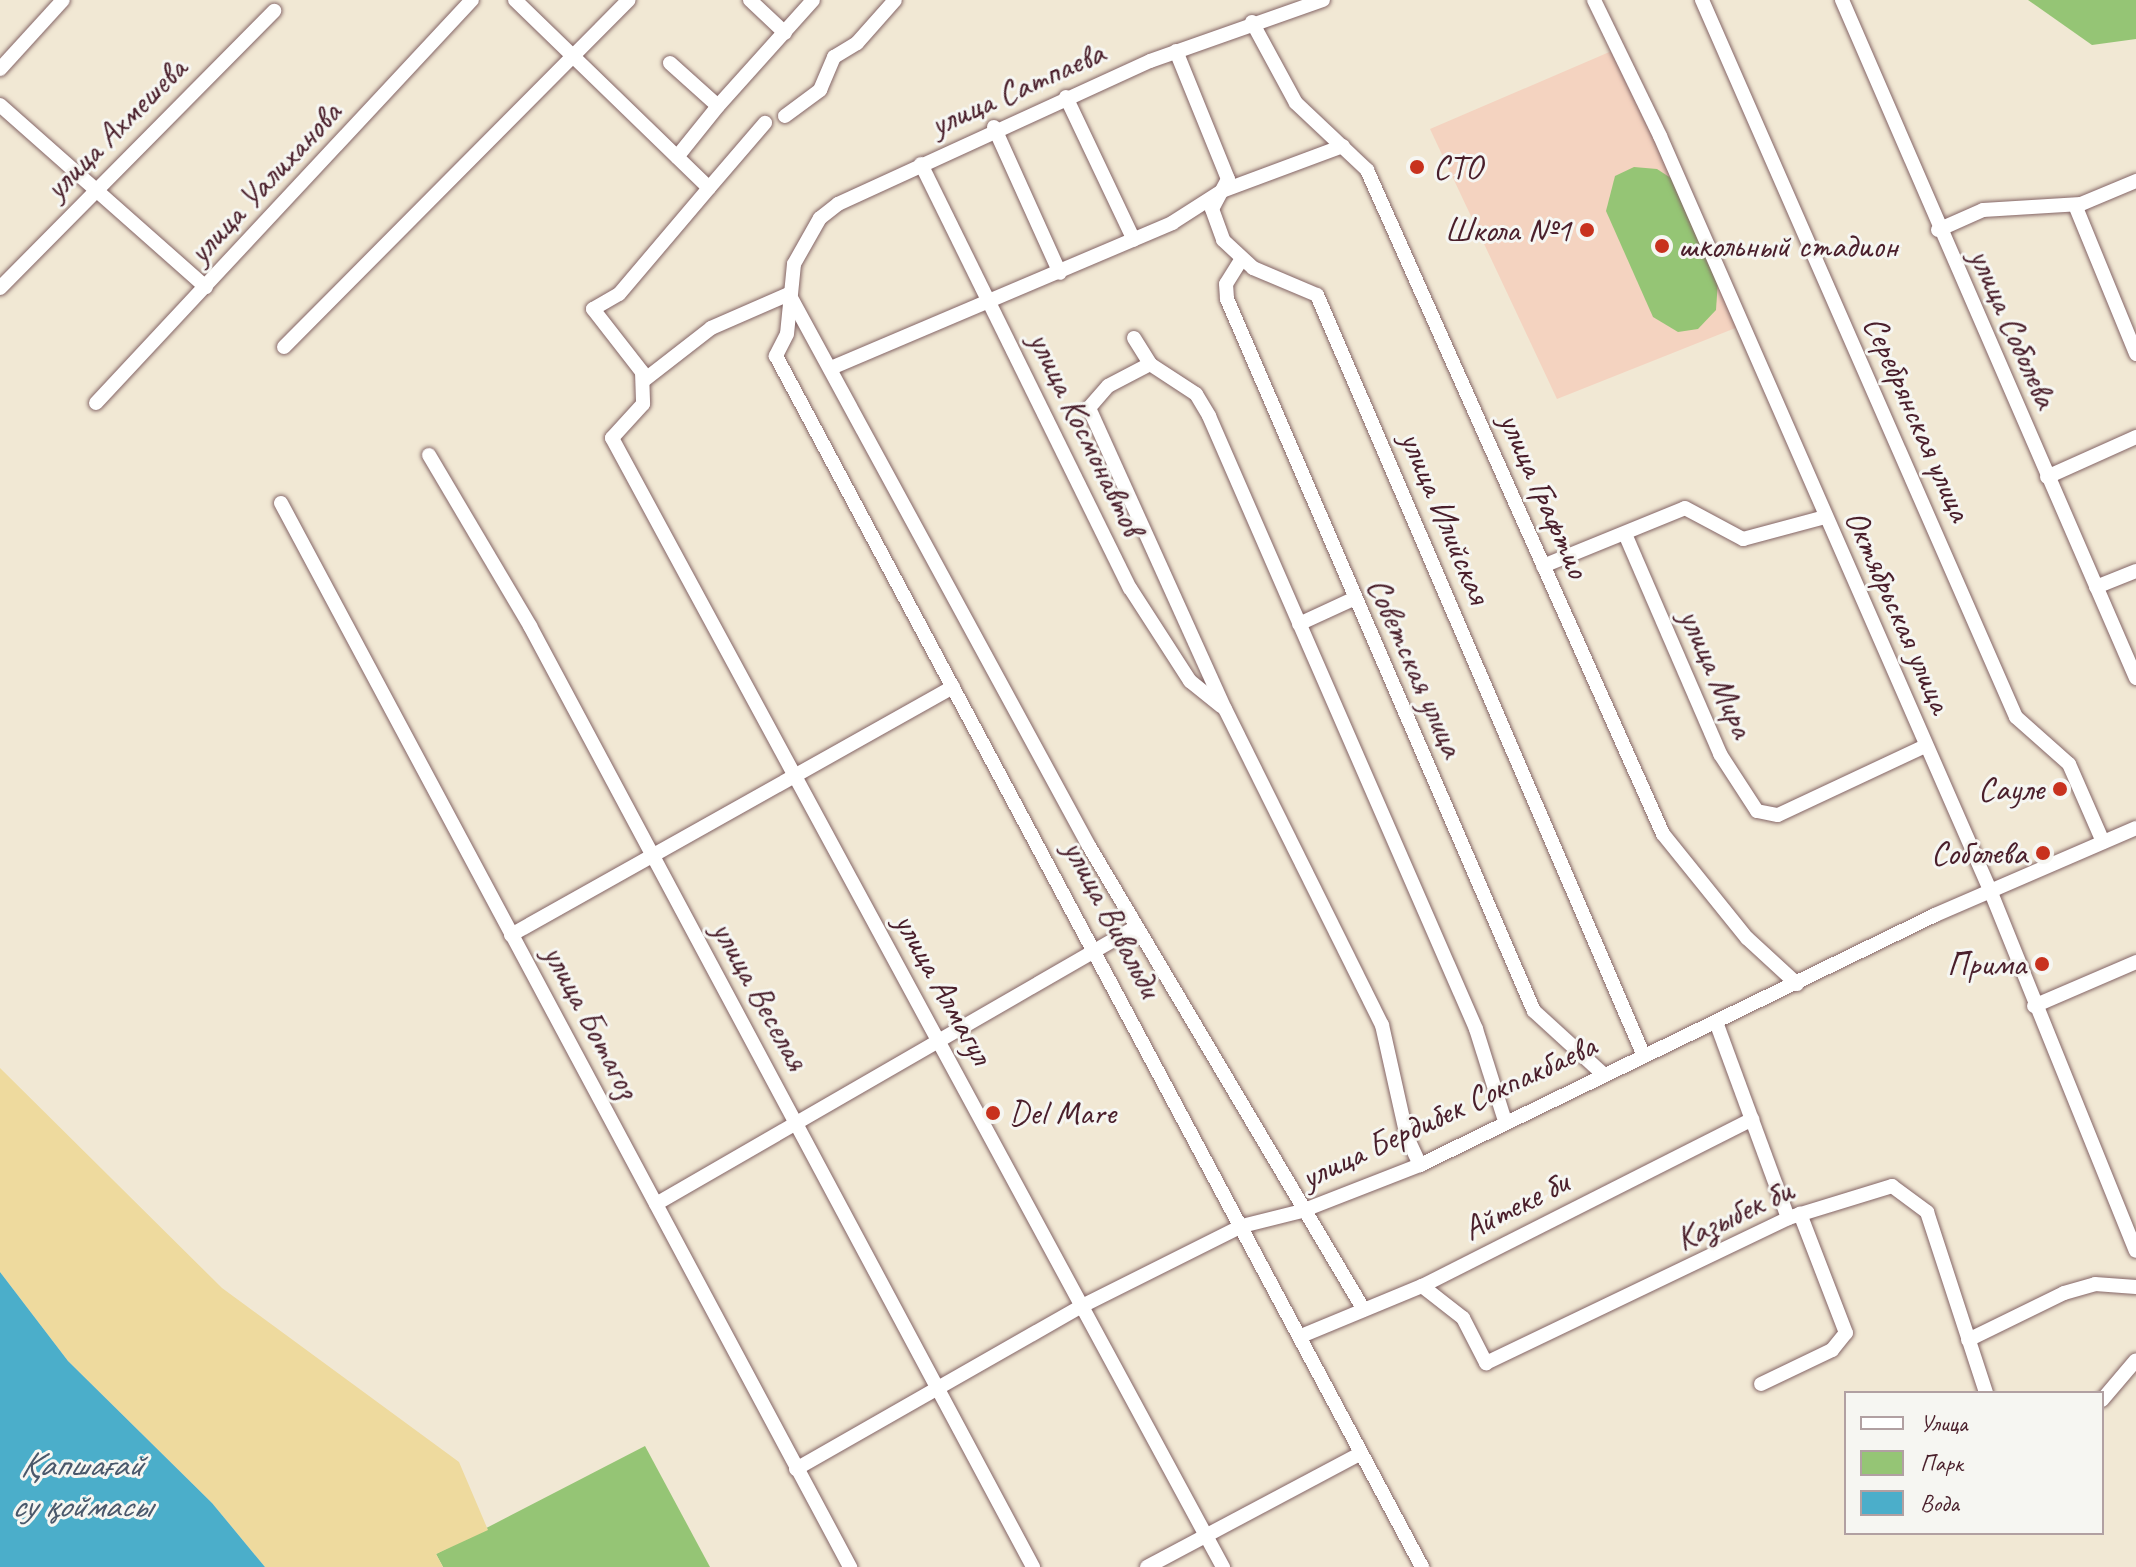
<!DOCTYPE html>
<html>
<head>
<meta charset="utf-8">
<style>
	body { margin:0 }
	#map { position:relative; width:2136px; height:1567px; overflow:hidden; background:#f1e8d4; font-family:Caveat,sans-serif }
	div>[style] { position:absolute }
	.built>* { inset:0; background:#f4d3c0 }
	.green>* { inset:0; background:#95c575 }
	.sand>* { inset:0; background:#eeda9e }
	.water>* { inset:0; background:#4baeca }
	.roads { filter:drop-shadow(0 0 2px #846566) drop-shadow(0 0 2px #846566) }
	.minor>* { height:14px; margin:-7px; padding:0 7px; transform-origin:7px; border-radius:7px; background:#fff }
	.dots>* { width:22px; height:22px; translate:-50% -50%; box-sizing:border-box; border:4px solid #f6f6f2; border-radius:50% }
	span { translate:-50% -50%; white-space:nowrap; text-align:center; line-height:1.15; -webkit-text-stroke:6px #f6f6f2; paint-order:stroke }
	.street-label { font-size:34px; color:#4a1f2b }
	.poi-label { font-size:34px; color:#4a1f2b }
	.left { translate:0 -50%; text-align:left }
	.right { translate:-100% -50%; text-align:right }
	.water-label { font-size:36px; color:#4a586b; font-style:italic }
	.legend { position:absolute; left:1844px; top:1391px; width:260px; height:144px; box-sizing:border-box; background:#f6f6f2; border:2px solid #b1a0a2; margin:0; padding:10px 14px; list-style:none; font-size:24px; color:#4a1f2b }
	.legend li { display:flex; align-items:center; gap:16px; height:40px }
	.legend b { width:40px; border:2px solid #b1a0a2 }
</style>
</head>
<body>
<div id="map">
	<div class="built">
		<i style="clip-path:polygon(1614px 50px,1738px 327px,1557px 399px,1430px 129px)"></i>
	</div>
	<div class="green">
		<i style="clip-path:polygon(2028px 0,2136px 0,2136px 39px,2092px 45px)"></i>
		<i style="clip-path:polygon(1657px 169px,1674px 180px,1718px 280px,1716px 310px,1698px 329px,1678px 332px,1653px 317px,1606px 211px,1615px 176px,1634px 167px)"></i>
		<i style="clip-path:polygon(645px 1446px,710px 1567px,443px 1567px,436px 1554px)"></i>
	</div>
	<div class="sand">
		<i style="clip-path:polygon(0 1068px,222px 1288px,459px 1462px,488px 1530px,436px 1554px,443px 1567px,265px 1567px,212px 1503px,68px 1361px,0 1272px)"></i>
	</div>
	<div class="water">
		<i style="clip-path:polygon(0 1272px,68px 1361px,212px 1503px,265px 1567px,0 1567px)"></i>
	</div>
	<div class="roads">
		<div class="minor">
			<i style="left:515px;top:0;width:270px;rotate:44.1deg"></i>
			<i style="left:709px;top:188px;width:86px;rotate:-49.3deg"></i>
			<i style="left:750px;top:0;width:48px;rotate:43.3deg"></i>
			<i style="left:1323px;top:0;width:183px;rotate:160.6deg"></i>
			<i style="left:1150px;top:61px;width:343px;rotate:155.4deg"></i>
			<i style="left:838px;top:204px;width:23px;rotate:142deg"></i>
			<i style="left:820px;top:218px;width:53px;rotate:119.5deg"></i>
			<i style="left:794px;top:264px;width:70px;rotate:95.7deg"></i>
			<i style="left:787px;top:334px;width:25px;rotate:117deg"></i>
			<i style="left:776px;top:356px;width:1373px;rotate:61.92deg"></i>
			<i style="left:1594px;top:0;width:151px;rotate:64.1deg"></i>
			<i style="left:1660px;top:136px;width:823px;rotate:66.36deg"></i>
			<i style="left:1990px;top:890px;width:389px;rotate:68deg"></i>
			<i style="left:1702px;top:0;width:783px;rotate:66.35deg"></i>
			<i style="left:2016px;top:717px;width:71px;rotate:41.6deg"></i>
			<i style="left:2069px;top:764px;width:85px;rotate:66.4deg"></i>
			<i style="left:1842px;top:0;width:739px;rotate:66.56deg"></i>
			<i style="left:1252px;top:22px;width:92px;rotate:61.5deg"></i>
			<i style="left:1296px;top:103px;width:98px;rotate:43.3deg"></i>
			<i style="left:1367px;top:170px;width:727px;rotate:65.97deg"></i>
			<i style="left:1663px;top:834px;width:134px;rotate:51.1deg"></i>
			<i style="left:1747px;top:938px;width:68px;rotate:42.6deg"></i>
			<i style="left:1176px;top:51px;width:138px;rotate:67.9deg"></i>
			<i style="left:1228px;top:179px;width:34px;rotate:118deg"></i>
			<i style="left:1212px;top:209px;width:33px;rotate:70deg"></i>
			<i style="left:1223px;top:240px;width:41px;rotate:43deg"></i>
			<i style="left:1253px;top:268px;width:69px;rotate:22.9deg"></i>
			<i style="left:1317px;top:295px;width:828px;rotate:66.75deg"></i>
			<i style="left:670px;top:63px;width:64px;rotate:41.9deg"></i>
			<i style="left:718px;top:106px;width:142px;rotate:-48.1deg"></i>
			<i style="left:0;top:69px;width:93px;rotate:-47.6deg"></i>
			<i style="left:1066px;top:97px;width:158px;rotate:64.6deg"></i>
			<i style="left:0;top:105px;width:275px;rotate:41.5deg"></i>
			<i style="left:785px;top:116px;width:44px;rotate:-36.6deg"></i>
			<i style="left:820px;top:90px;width:36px;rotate:-67deg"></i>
			<i style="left:834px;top:57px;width:27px;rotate:-31deg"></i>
			<i style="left:857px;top:43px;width:57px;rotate:-48.5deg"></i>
			<i style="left:994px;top:127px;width:160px;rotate:65.7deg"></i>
			<i style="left:677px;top:157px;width:65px;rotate:-51.2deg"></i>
			<i style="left:921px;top:164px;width:473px;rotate:63.8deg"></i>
			<i style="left:1130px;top:588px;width:111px;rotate:57.2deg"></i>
			<i style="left:1190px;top:681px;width:40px;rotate:39deg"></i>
			<i style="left:709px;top:188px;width:139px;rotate:130.3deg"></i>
			<i style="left:619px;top:294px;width:30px;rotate:150deg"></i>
			<i style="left:593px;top:309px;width:80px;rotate:52.1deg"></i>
			<i style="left:642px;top:372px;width:32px;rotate:88deg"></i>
			<i style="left:643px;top:404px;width:46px;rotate:132.4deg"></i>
			<i style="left:612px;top:438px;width:1284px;rotate:61.58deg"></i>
			<i style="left:2075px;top:205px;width:161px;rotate:67.7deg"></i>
			<i style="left:1938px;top:230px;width:49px;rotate:-24deg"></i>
			<i style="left:1983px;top:210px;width:98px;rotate:-3.5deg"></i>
			<i style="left:2081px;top:204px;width:60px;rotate:-22.7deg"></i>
			<i style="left:1241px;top:260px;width:28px;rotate:122deg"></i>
			<i style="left:1226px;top:284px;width:15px;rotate:86deg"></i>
			<i style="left:1227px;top:299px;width:775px;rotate:66.68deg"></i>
			<i style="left:1534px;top:1011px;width:92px;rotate:42.4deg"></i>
			<i style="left:0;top:288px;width:390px;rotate:-45.3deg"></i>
			<i style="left:789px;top:294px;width:628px;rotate:61.48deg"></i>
			<i style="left:1089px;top:846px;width:539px;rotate:59.35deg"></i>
			<i style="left:1134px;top:338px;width:31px;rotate:58deg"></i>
			<i style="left:1150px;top:364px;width:55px;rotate:33.1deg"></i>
			<i style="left:1196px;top:394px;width:26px;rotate:59deg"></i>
			<i style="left:1209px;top:416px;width:669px;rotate:66.46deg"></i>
			<i style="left:1476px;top:1029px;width:96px;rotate:72.5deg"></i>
			<i style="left:284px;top:347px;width:489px;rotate:-45.2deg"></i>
			<i style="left:1150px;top:364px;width:47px;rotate:152.4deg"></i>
			<i style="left:1108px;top:386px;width:29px;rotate:131deg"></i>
			<i style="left:1089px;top:408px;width:330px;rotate:65.7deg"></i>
			<i style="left:1225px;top:709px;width:353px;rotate:63.6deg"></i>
			<i style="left:1382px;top:1025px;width:115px;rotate:77.4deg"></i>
			<i style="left:1407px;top:1137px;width:31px;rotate:65deg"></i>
			<i style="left:831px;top:368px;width:371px;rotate:-23deg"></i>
			<i style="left:1172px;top:223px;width:59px;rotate:-32.6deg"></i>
			<i style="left:1222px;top:191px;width:129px;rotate:-20.4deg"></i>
			<i style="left:643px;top:381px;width:86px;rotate:-37.9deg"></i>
			<i style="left:711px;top:328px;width:85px;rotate:-23.6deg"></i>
			<i style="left:96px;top:403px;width:551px;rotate:-46.99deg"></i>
			<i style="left:429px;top:455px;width:199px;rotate:59.4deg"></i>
			<i style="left:530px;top:626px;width:1067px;rotate:61.87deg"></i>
			<i style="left:2047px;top:477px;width:98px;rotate:-24.2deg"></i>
			<i style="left:281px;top:503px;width:1207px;rotate:61.86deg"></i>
			<i style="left:1625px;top:534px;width:240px;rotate:66.6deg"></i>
			<i style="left:1720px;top:754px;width:68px;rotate:57deg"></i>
			<i style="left:1757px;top:811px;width:21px;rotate:11deg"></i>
			<i style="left:1778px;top:815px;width:162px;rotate:-25.1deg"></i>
			<i style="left:1543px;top:566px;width:153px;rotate:-22.2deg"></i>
			<i style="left:1685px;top:508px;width:66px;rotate:28.1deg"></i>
			<i style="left:1743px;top:539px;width:85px;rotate:-15deg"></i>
			<i style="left:2096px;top:587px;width:43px;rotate:-21.8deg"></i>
			<i style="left:1299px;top:624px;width:60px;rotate:-24.8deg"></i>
			<i style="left:511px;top:935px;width:507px;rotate:-29.3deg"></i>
			<i style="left:2034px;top:1006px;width:111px;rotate:-23.3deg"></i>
			<i style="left:1716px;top:1022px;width:209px;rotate:69.8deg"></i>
			<i style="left:656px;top:1204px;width:554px;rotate:-29.99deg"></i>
			<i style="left:1422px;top:1286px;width:52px;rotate:38deg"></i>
			<i style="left:1463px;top:1318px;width:51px;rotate:62.9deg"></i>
			<i style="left:1486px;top:1363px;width:335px;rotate:-25.6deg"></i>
			<i style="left:1788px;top:1218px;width:109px;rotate:-17.1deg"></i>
			<i style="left:1892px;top:1186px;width:44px;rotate:36.6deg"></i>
			<i style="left:1927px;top:1212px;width:190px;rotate:71.9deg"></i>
			<i style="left:1301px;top:1336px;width:131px;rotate:-22.5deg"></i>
			<i style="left:1422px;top:1286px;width:370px;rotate:-26.8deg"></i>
			<i style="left:1968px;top:1340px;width:107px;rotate:-26.1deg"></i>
			<i style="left:2064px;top:1293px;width:32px;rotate:-16deg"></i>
			<i style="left:2095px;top:1284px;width:41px;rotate:4.2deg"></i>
			<i style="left:1761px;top:1384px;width:79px;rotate:-25.6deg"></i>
			<i style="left:1832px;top:1350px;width:22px;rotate:-51deg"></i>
			<i style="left:1846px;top:1333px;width:128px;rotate:-111.1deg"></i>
			<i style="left:2102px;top:1400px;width:52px;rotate:-49.6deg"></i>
			<i style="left:796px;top:1469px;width:327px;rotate:-29.7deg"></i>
			<i style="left:1080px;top:1307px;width:181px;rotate:-26.6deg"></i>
			<i style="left:1242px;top:1226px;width:62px;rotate:-14deg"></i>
			<i style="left:1302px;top:1211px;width:127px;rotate:-21.3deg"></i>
			<i style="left:1420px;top:1165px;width:572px;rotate:-25.89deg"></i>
			<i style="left:1935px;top:915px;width:219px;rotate:-23.4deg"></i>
			<i style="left:1147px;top:1567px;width:242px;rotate:-28deg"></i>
		</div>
	</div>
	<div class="dots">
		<i style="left:1417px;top:167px;background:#c8321e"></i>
		<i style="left:1587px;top:230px;background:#c8321e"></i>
		<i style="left:1662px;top:246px;background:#c8321e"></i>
		<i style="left:2060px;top:789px;background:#c8321e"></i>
		<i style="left:2043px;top:853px;background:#c8321e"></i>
		<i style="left:2042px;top:964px;background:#c8321e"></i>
		<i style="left:993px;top:1113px;background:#c8321e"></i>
	</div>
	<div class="street-label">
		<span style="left:1017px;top:88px;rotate:-24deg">улица Сатпаева</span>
		<span style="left:115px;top:128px;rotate:-45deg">улица Ахмешева</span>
		<span style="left:264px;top:182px;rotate:-47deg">улица Уалиханова</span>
		<span style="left:2014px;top:328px;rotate:66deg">улица Соболева</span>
		<span style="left:1918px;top:418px;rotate:66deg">Серебрянская улица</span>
		<span style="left:1087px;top:433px;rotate:64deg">улица Космонавтов</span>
		<span style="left:1545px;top:495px;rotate:66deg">улица Графтио</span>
		<span style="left:1446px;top:517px;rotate:67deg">улица Илийская</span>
		<span style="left:1899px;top:611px;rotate:66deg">Октябрьская улица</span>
		<span style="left:1416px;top:667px;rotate:66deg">Советская улица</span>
		<span style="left:1717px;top:673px;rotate:66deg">улица Мира</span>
		<span style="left:1113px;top:918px;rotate:62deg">улица Вивальди</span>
		<span style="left:944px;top:988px;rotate:61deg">улица Алмагул</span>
		<span style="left:761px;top:995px;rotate:61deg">улица Веселая</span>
		<span style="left:592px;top:1021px;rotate:62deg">улица Ботагоз</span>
		<span style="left:1448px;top:1111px;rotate:-25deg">улица Бердибек Сокпакбаева</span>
		<span style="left:1515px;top:1205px;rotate:-27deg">Айтеке би</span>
		<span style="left:1734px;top:1214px;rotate:-25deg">Казыбек би</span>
	</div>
	<div class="poi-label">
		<span class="left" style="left:1433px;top:167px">СТО</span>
		<span class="right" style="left:1571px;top:230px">Школа №1</span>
		<span class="left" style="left:1678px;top:246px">школьный стадион</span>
		<span class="right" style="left:2044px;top:789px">Сауле</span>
		<span class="right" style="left:2027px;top:853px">Соболева</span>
		<span class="right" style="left:2026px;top:964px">Прима</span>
		<span class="left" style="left:1009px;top:1113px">Del Mare</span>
	</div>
	<div class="water-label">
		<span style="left:81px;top:1485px">Қапшағай<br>су қоймасы</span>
	</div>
	<ul class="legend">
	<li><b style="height:10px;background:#fff"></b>Улица</li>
	<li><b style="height:22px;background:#95c575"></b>Парк</li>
	<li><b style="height:22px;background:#4baeca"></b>Вода</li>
	</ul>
</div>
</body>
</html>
